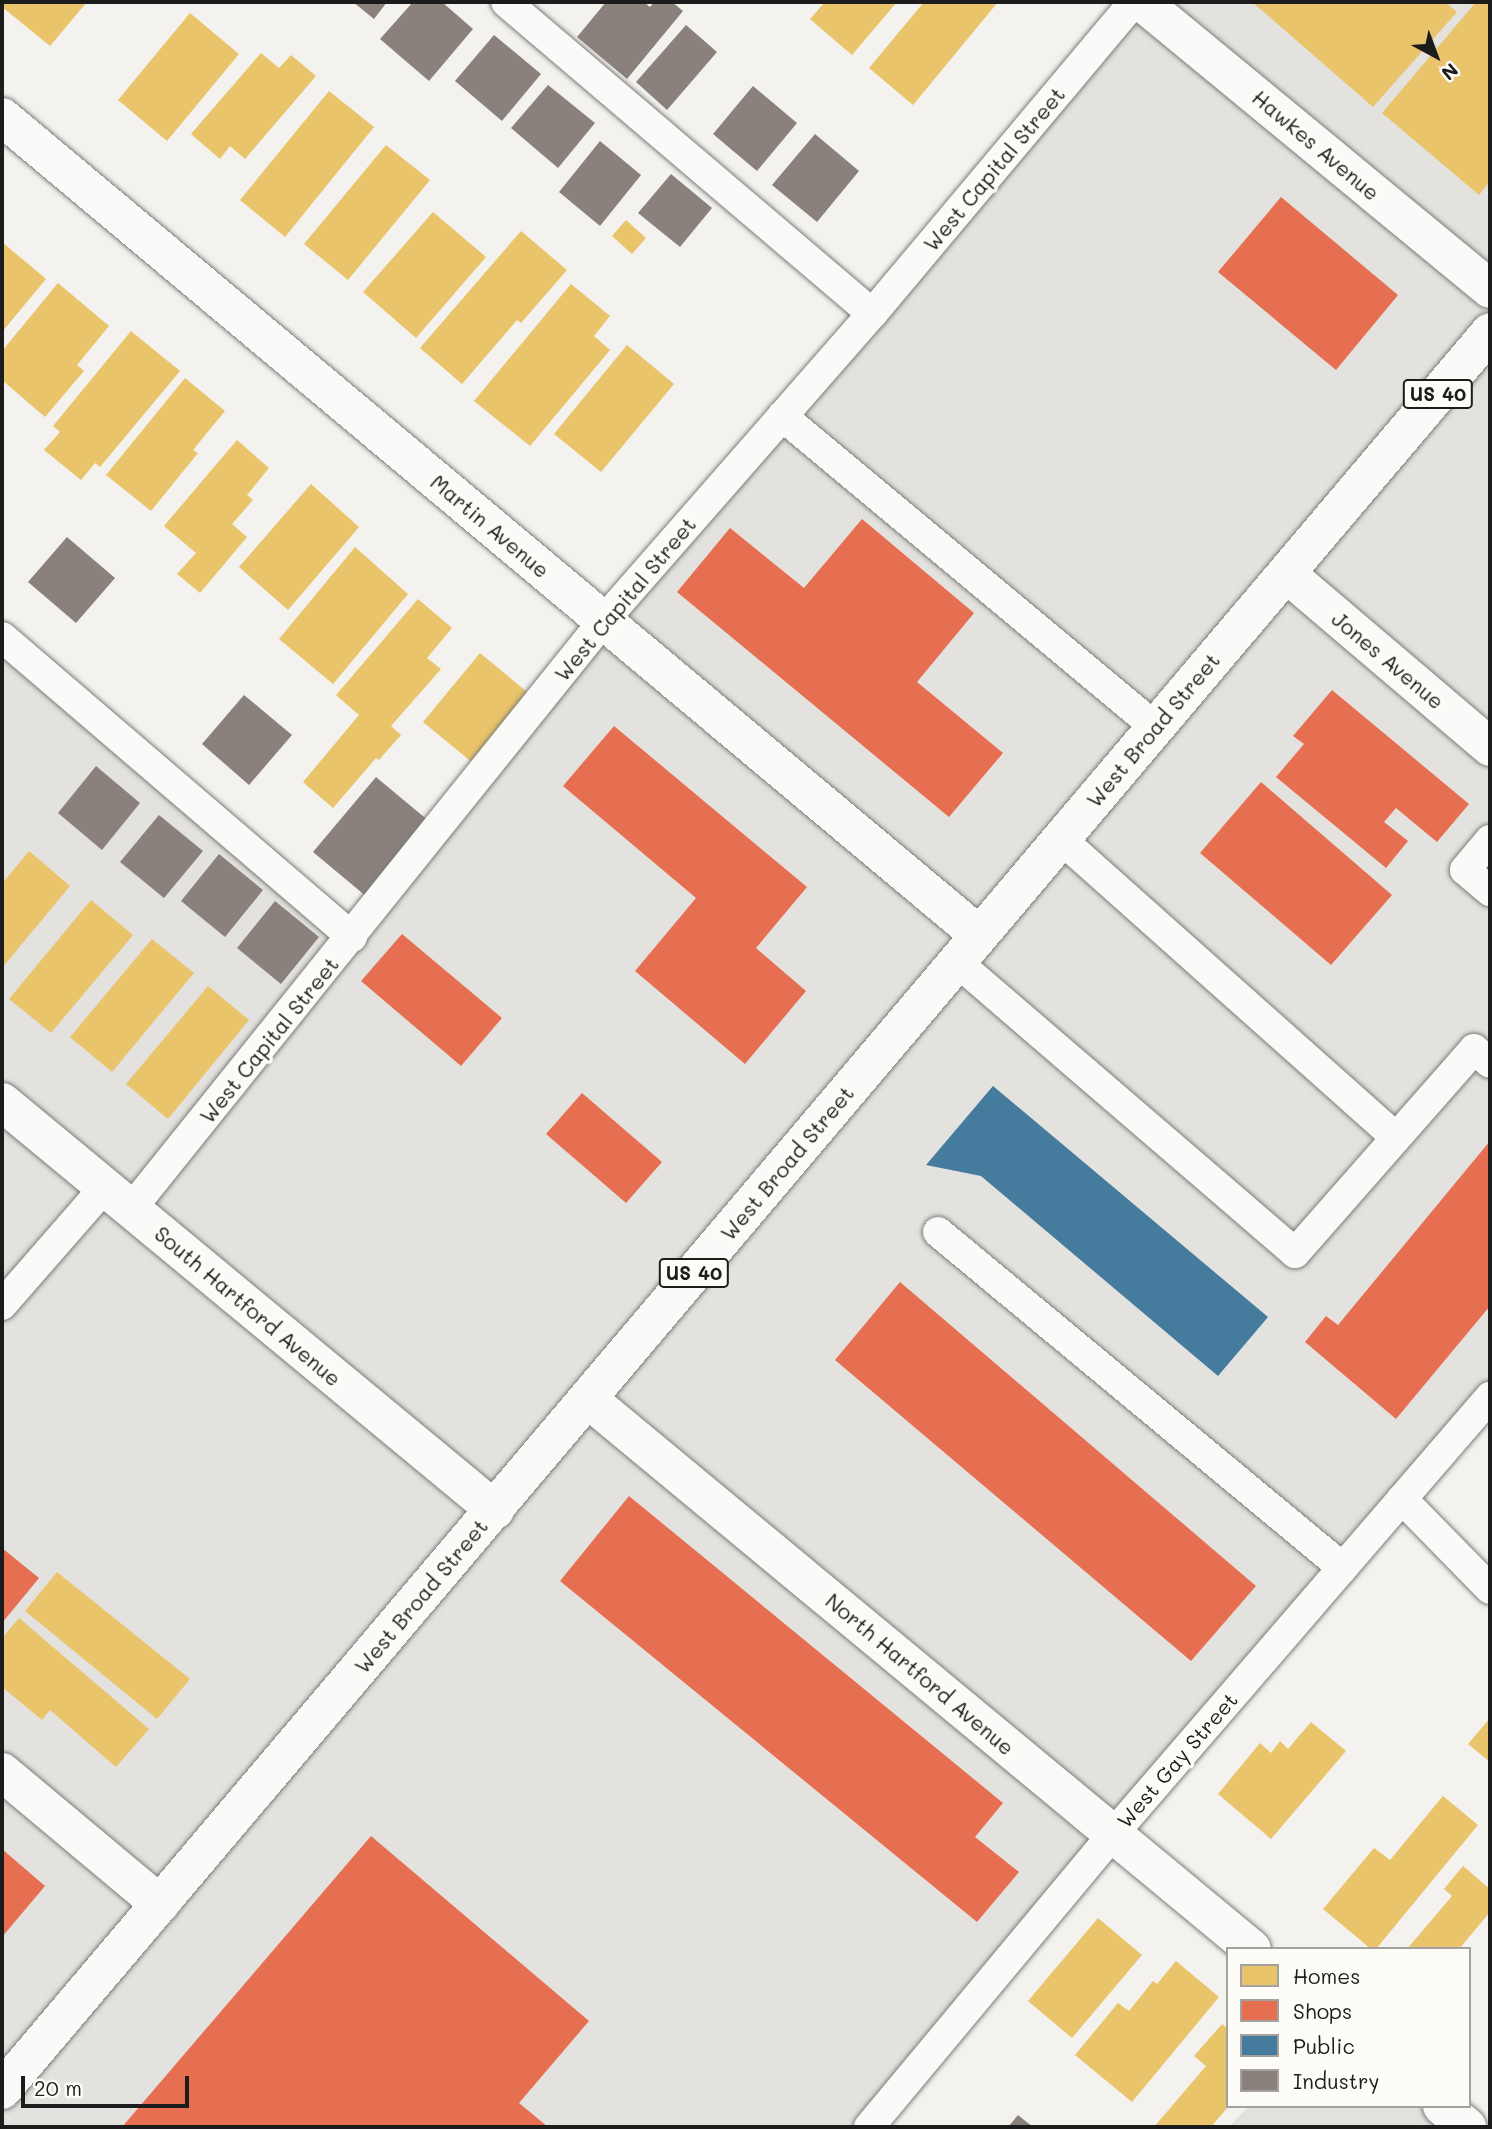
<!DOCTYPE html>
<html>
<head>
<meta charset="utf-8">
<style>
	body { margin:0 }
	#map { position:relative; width:1492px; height:2129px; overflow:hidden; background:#f3f2ef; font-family:Mali,sans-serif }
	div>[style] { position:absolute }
	.built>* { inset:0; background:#e3e2de }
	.green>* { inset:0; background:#e2e1dd }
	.homes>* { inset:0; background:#e9c46a }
	.shops>* { inset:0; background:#e76f51 }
	.public>* { inset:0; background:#457b9d }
	.industry>* { inset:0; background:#8a817c }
	.roads { filter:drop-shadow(0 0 2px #7d7c7b) drop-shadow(0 0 2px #7d7c7b) }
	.service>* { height:30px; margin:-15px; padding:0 15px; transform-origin:15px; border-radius:15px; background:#fafaf8 }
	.minor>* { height:38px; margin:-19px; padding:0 19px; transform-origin:19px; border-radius:19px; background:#fafaf8 }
	.tertiary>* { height:38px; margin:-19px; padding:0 19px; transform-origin:19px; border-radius:19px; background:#fafaf8 }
	.primary>* { height:38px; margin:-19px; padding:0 19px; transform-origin:19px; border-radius:19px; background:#fafaf8 }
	span { translate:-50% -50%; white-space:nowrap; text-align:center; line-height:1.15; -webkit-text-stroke:7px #fdfcf7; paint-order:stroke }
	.shield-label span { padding:2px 5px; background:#fdfcf7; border:2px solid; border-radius:5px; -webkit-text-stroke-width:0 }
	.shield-label { font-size:19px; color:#1c1c1c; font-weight:700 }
	.street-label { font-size:21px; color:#1c1c1c }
	.frame { position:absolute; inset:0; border:4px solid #1c1c1c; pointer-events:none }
	.legend { position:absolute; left:1226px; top:1947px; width:245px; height:161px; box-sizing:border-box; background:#fdfcf7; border:2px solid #a3a29f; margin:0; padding:9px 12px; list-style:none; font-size:21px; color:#1c1c1c }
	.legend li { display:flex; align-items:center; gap:14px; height:35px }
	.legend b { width:35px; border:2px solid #a3a29f }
	.north { position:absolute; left:1401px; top:21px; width:70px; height:70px; -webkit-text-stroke:5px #fdfcf7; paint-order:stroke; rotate:139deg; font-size:19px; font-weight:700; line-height:28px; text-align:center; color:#1c1c1c }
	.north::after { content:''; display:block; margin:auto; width:24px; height:32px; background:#1c1c1c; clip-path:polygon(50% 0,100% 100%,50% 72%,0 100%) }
	.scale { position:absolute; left:21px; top:2076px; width:168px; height:32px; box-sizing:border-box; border:4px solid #1c1c1c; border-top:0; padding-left:9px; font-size:21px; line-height:24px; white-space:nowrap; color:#1c1c1c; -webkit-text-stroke:5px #fdfcf7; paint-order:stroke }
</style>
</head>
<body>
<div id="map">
	<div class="built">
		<i style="clip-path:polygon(1134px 2px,1490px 2px,1490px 1397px,878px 2117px,891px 2127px,2px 2127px,2px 637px,353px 937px)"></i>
	</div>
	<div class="green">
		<i style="clip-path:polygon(1249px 2106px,1442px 2106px,1467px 2127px,1229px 2127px)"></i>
	</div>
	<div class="homes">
		<i style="clip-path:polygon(2px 2px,87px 2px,50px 46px,2px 7px)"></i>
		<i style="clip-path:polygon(825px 2px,897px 2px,852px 55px,810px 19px)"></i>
		<i style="clip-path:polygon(924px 2px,998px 2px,913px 105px,869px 68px)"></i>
		<i style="clip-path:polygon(1252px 2px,1445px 2px,1457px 12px,1373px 107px)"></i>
		<i style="clip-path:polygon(1476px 2px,1490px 2px,1490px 181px,1479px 195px,1382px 113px)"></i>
		<i style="clip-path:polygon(190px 13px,239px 54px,167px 141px,118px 100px)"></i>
		<i style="clip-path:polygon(261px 53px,279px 68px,291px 55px,316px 76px,245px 159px,230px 146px,220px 159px,191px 134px)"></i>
		<i style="clip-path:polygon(329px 91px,374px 127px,285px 237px,240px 200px)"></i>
		<i style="clip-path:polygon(386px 145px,430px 180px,348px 280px,304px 244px)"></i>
		<i style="clip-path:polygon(433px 212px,486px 257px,416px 338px,363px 292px)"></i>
		<i style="clip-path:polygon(626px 220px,646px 238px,632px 254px,612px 236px)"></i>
		<i style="clip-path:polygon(521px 231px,567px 270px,521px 323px,517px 320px,462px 384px,420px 348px)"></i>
		<i style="clip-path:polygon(2px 242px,46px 279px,2px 332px)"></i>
		<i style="clip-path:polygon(58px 283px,109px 326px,77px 365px,84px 371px,45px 417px,2px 380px,2px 351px)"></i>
		<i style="clip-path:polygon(571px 284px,610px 316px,594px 336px,610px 350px,530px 446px,474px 401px)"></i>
		<i style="clip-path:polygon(131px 331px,180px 371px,100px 467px,95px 463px,81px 480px,44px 450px,60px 432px,53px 426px)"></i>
		<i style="clip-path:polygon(627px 345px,674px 384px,601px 472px,554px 434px)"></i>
		<i style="clip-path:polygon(185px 378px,225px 411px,193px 450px,198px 453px,151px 511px,106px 475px)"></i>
		<i style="clip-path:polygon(237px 440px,269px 468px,247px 495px,253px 500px,232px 524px,247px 537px,200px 593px,177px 574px,196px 553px,164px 526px)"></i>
		<i style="clip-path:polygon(311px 484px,359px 527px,288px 610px,239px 567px)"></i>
		<i style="clip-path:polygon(355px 547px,408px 594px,333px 684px,279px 639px)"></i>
		<i style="clip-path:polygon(418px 599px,452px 628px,427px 658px,441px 669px,391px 726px,401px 735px,379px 760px,376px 758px,333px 808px,303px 782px,359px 715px,336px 695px)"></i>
		<i style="clip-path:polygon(480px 653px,532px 696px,474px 764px,423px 722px)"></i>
		<i style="clip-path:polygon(29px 851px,70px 886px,2px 968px,2px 884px)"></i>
		<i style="clip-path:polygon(91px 900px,133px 935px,51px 1033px,9px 999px)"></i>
		<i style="clip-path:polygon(152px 939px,194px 973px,112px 1072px,70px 1037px)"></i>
		<i style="clip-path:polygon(208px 986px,249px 1020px,168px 1119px,126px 1084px)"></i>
		<i style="clip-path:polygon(57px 1572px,190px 1679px,157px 1719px,25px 1611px)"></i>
		<i style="clip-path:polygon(19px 1618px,149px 1729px,116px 1767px,50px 1710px,42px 1720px,2px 1687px,2px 1638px)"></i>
		<i style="clip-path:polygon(1490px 1718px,1490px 1762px,1468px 1744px)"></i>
		<i style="clip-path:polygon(1311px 1722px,1346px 1751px,1271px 1839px,1218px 1794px,1260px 1743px,1271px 1753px,1280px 1741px,1288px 1749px)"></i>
		<i style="clip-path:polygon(1443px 1796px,1478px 1825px,1376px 1949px,1371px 1949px,1323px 1909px,1374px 1848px,1390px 1860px)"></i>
		<i style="clip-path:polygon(1463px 1866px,1490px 1889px,1490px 1912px,1459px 1949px,1407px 1949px,1452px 1896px,1444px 1889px)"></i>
		<i style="clip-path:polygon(1098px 1918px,1142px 1955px,1072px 2038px,1028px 2001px)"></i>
		<i style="clip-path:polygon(1176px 1961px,1219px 1997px,1132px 2102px,1075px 2055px,1118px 2003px,1129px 2011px,1153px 1981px,1157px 1984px)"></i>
		<i style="clip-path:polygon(1222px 2024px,1228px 2029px,1228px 2107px,1211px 2127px,1154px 2127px,1206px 2066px,1194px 2056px)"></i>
	</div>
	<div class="shops">
		<i style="clip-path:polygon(1281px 197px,1398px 295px,1336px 370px,1218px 272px)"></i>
		<i style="clip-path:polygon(862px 519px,974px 613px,917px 682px,1003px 753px,949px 817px,677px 592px,730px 528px,804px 588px)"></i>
		<i style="clip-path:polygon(1332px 690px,1469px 804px,1437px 842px,1396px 808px,1384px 822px,1408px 841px,1386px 868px,1276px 777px,1304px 744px,1293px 736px)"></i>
		<i style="clip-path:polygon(614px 726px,807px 887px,756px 948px,806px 991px,745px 1064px,635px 971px,696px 898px,563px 786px)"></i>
		<i style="clip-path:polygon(1261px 782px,1392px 895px,1331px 965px,1200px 853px)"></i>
		<i style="clip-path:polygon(402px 934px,502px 1018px,461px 1066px,361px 981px)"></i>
		<i style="clip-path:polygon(582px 1093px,662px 1162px,626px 1203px,546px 1134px)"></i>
		<i style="clip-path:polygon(1490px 1141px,1490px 1306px,1396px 1419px,1305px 1342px,1326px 1316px,1338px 1325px)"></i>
		<i style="clip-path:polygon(900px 1282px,1256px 1586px,1191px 1661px,835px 1360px)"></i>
		<i style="clip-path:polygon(629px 1496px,1003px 1803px,975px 1837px,1019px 1872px,977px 1922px,560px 1581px)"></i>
		<i style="clip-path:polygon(2px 1548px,39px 1578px,2px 1623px)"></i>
		<i style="clip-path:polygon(371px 1836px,589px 2021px,519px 2103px,548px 2127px,122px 2127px)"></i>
		<i style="clip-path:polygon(2px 1849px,45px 1886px,2px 1937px)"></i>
	</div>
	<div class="public">
		<i style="clip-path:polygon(993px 1086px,1268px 1317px,1218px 1376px,981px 1176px,926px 1165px)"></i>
	</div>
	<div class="industry">
		<i style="clip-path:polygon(353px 2px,387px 2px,374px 19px)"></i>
		<i style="clip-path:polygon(413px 2px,442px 2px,473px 29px,429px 81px,380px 39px)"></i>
		<i style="clip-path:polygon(606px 2px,644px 2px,650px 7px,654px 2px,672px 2px,683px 11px,627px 79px,577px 37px)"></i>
		<i style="clip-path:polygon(686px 25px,717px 52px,667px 110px,636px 82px)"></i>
		<i style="clip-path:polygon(494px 35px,541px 74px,502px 121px,455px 81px)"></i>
		<i style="clip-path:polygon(548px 85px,595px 123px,558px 168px,511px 128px)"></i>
		<i style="clip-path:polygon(753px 86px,797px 123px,757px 171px,713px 134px)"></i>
		<i style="clip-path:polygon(815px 134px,859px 171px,817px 222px,772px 185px)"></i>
		<i style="clip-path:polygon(600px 141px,641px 175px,600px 226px,559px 192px)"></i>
		<i style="clip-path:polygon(671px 174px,712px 208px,680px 247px,638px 213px)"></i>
		<i style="clip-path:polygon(67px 537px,115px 578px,76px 623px,28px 582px)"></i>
		<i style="clip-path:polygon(244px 695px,292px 735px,249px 785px,202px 744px)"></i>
		<i style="clip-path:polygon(96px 766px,140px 803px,102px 850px,58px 813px)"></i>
		<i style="clip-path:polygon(376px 777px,430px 822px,367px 897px,313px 852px)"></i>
		<i style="clip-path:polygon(159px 815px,203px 851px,164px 898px,120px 862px)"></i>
		<i style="clip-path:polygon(219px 854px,263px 890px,225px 937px,181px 901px)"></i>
		<i style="clip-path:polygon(275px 901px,319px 937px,281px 984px,237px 948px)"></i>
		<i style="clip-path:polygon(1018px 2115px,1033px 2127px,1008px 2127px)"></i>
	</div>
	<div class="roads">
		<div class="service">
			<i style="left:506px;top:2px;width:481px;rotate:40.4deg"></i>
			<i style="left:782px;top:416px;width:484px;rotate:39.8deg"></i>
			<i style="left:2px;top:637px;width:461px;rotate:40.6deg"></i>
			<i style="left:1061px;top:839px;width:446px;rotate:41.7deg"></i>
			<i style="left:1490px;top:840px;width:39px;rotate:130deg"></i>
			<i style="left:1465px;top:870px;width:33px;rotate:40deg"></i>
			<i style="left:957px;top:962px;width:446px;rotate:40.7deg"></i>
			<i style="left:1295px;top:1253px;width:271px;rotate:-48.7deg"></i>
			<i style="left:1474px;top:1049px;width:21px;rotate:41deg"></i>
			<i style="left:131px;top:1209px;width:755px;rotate:-51.23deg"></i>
			<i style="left:604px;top:620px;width:407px;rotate:-48.8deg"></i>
			<i style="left:872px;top:314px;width:407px;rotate:-50deg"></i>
			<i style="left:938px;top:1232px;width:526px;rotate:39.68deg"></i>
			<i style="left:2px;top:1305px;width:157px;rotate:-48.9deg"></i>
			<i style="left:1402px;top:1499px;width:126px;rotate:45.6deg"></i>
			<i style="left:869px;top:2127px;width:383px;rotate:-50.2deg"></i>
			<i style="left:1114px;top:1833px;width:576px;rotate:-49.23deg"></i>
		</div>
		<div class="minor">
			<i style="left:1142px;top:2px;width:451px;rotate:39.5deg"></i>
			<i style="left:2px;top:117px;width:1274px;rotate:39.94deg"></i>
			<i style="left:1287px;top:574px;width:267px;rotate:40.4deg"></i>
			<i style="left:588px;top:1399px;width:862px;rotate:39.64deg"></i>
			<i style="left:2px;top:1772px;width:206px;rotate:39.9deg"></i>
			<i style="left:1442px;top:2106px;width:33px;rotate:40deg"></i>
		</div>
		<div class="tertiary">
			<i style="left:2px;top:1102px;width:640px;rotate:39.61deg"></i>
		</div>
		<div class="primary">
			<i style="left:2px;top:2090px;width:2303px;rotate:-49.75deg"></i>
		</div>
	</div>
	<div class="shield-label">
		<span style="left:1438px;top:394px">US 40</span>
		<span style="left:694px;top:1273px">US 40</span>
	</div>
	<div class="street-label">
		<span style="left:1316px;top:145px;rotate:40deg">Hawkes Avenue</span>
		<span style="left:994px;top:169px;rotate:-50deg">West Capital Street</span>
		<span style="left:490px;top:526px;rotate:40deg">Martin Avenue</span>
		<span style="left:625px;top:599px;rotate:-50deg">West Capital Street</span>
		<span style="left:1388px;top:660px;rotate:40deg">Jones Avenue</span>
		<span style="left:1153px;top:730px;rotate:-50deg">West Broad Street</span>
		<span style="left:269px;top:1040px;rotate:-51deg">West Capital Street</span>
		<span style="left:787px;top:1163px;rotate:-50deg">West Broad Street</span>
		<span style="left:248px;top:1306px;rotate:40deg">South Hartford Avenue</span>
		<span style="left:421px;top:1596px;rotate:-50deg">West Broad Street</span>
		<span style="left:920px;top:1674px;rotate:40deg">North Hartford Avenue</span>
		<span style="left:1177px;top:1760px;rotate:-49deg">West Gay Street</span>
	</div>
	<div class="frame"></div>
	<ul class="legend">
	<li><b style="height:19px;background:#e9c46a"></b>Homes</li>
	<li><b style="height:19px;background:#e76f51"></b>Shops</li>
	<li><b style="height:19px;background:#457b9d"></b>Public</li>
	<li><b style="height:19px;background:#8a817c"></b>Industry</li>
	</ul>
	<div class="north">N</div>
	<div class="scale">20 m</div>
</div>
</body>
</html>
